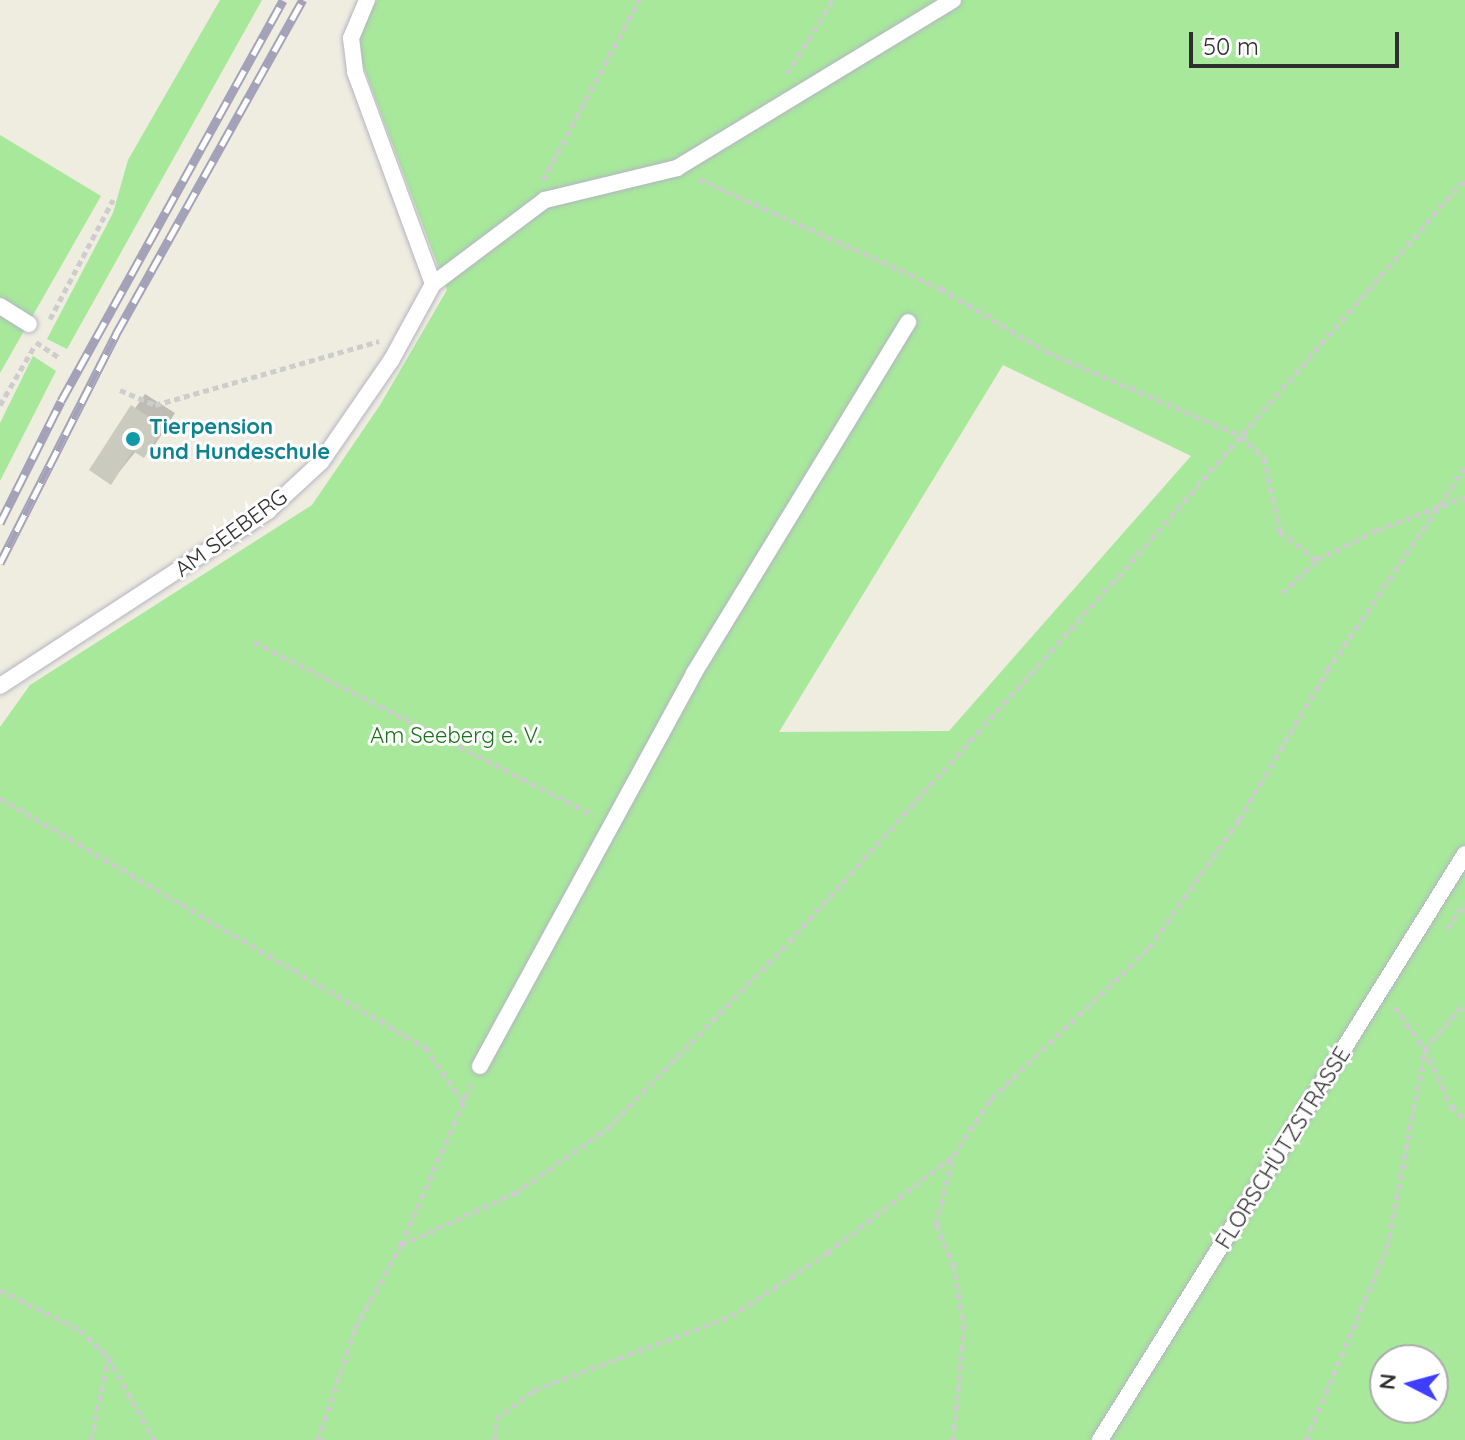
<!DOCTYPE html>
<html>
<head>
<meta charset="utf-8">
<style>
	body { margin:0 }
	#map { position:relative; width:1465px; height:1440px; overflow:hidden; background:#efece0; font-family:Quicksand,sans-serif }
	div>[style] { position:absolute }
	.green>* { inset:0; background:#a7e89b }
	.shadow>* { inset:0; background:#0003 }
	.building>* { inset:0; background:#cbcabe }
	.path>* { height:5px; margin-top:-2.5px; transform-origin:0; background:repeating-linear-gradient(90deg,#cdcdcd 0 6px,transparent 0 10px) }
	.roads { filter:drop-shadow(0 0 2px #b4b4c2) drop-shadow(0 0 2px #b4b4c2) }
	.service>* { height:16px; margin:-8px; padding:0 8px; transform-origin:8px; border-radius:8px; background:#fff }
	.rail>* { height:9px; margin-top:-4.5px; transform-origin:0; background:repeating-linear-gradient(90deg,#fff 0 18px,#a3a2b9 0 36px); box-sizing:border-box; border-block:2px solid #a3a2b9 }
	.dots>* { width:22px; height:22px; translate:-50% -50%; box-sizing:border-box; border:4px solid #fff; border-radius:50% }
	span { translate:-50% -50%; white-space:nowrap; text-align:center; line-height:1.15; -webkit-text-stroke:6px #fff; paint-order:stroke }
	.culture-label { font-size:22px; color:#0d838f; font-weight:700 }
	.left { translate:0 -50%; text-align:left }
	.street-label { font-size:22px; color:#2e2e2e }
	.park-label { font-size:22px; color:#1a7118 }
	.north { position:absolute; left:1369px; top:1344px; width:80px; height:80px; box-sizing:border-box; background:#fff; border:2px solid #ababab; border-radius:50%; rotate:276deg; font-size:22px; font-weight:700; line-height:32px; text-align:center; color:#2e2e2e }
	.north::after { content:''; display:block; margin:auto; width:28px; height:36px; background:#3e3eff; clip-path:polygon(50% 0,100% 100%,50% 72%,0 100%) }
	.scale { position:absolute; left:1189px; top:32px; width:210px; height:36px; box-sizing:border-box; border:4px solid #2e2e2e; border-top:0; padding-left:10px; font-size:24px; line-height:28px; white-space:nowrap; color:#2e2e2e; -webkit-text-stroke:6px #fff; paint-order:stroke }
</style>
</head>
<body>
<div id="map">
	<div class="green">
		<i style="clip-path:polygon(220px 0,262px 0,67px 349px,47px 339px,113px 213px,128px 160px)"></i>
		<i style="clip-path:polygon(evenodd,377px 0,1465px 0,1465px 1440px,0 1440px,0 727px,30px 685px,312px 505px,380px 405px,447px 290px,353px 39px,377px 0,1003px 365px,1191px 456px,949px 731px,779px 732px,1003px 365px,377px 0,1385px 1360px,1433px 1360px,1433px 1408px,1385px 1408px,1385px 1360px)"></i>
		<i style="clip-path:polygon(0 135px,101px 196px,0 373px)"></i>
		<i style="clip-path:polygon(33px 356px,56px 371px,0 481px,0 423px)"></i>
	</div>
	<div class="shadow">
		<i style="clip-path:polygon(145px 394px,175px 413px,156px 443px,143px 456px,136px 451px,111px 482px,92px 470px)"></i>
	</div>
	<div class="building">
		<i style="clip-path:polygon(131px 405px,164px 427px,144px 458px,133px 451px,111px 485px,89px 470px)"></i>
	</div>
	<div class="path">
		<i style="left:787px;top:74px;width:87px;rotate:-58.1deg"></i>
		<i style="left:699px;top:179px;width:266px;rotate:24.4deg"></i>
		<i style="left:941px;top:289px;width:123px;rotate:30.7deg"></i>
		<i style="left:1047px;top:352px;width:211px;rotate:23.4deg"></i>
		<i style="left:1241px;top:436px;width:32px;rotate:44deg"></i>
		<i style="left:1264px;top:458px;width:76px;rotate:77.8deg"></i>
		<i style="left:1280px;top:532px;width:46px;rotate:37.1deg"></i>
		<i style="left:543px;top:180px;width:204px;rotate:-61.9deg"></i>
		<i style="left:50px;top:319px;width:135px;rotate:-62.1deg"></i>
		<i style="left:36px;top:342px;width:27px;rotate:34deg"></i>
		<i style="left:120px;top:390px;width:38px;rotate:23deg"></i>
		<i style="left:155px;top:405px;width:233px;rotate:-15.9deg"></i>
		<i style="left:0;top:405px;width:69px;rotate:-59.7deg"></i>
		<i style="left:1282px;top:593px;width:48px;rotate:-43.3deg"></i>
		<i style="left:1317px;top:560px;width:67px;rotate:-26.6deg"></i>
		<i style="left:1377px;top:530px;width:94px;rotate:-20.6deg"></i>
		<i style="left:254px;top:642px;width:381px;rotate:27deg"></i>
		<i style="left:0;top:798px;width:493px;rotate:30.4deg"></i>
		<i style="left:425px;top:1047px;width:67px;rotate:55.4deg"></i>
		<i style="left:1447px;top:929px;width:32px;rotate:-55deg"></i>
		<i style="left:1394px;top:1007px;width:52px;rotate:53.6deg"></i>
		<i style="left:1425px;top:1049px;width:63px;rotate:65.5deg"></i>
		<i style="left:1451px;top:1106px;width:20px;rotate:45deg"></i>
		<i style="left:401px;top:1245px;width:125px;rotate:-24.5deg"></i>
		<i style="left:515px;top:1193px;width:112px;rotate:-34.8deg"></i>
		<i style="left:607px;top:1129px;width:261px;rotate:-45.8deg"></i>
		<i style="left:789px;top:942px;width:481px;rotate:-48deg"></i>
		<i style="left:1111px;top:585px;width:539px;rotate:-48.91deg"></i>
		<i style="left:0;top:1290px;width:89px;rotate:26.6deg"></i>
		<i style="left:80px;top:1330px;width:39px;rotate:44deg"></i>
		<i style="left:108px;top:1357px;width:95px;rotate:61deg"></i>
		<i style="left:91px;top:1440px;width:84px;rotate:-78.3deg"></i>
		<i style="left:318px;top:1440px;width:118px;rotate:-71.7deg"></i>
		<i style="left:355px;top:1328px;width:95px;rotate:-61deg"></i>
		<i style="left:401px;top:1245px;width:175px;rotate:-66.4deg"></i>
		<i style="left:495px;top:1440px;width:21px;rotate:-87deg"></i>
		<i style="left:496px;top:1419px;width:48px;rotate:-37.3deg"></i>
		<i style="left:534px;top:1390px;width:210px;rotate:-20.6deg"></i>
		<i style="left:731px;top:1316px;width:115px;rotate:-33.3deg"></i>
		<i style="left:827px;top:1253px;width:158px;rotate:-37.5deg"></i>
		<i style="left:953px;top:1440px;width:112px;rotate:-84.3deg"></i>
		<i style="left:964px;top:1329px;width:63px;rotate:-99.2deg"></i>
		<i style="left:954px;top:1267px;width:47px;rotate:-112.7deg"></i>
		<i style="left:936px;top:1224px;width:70px;rotate:-76deg"></i>
		<i style="left:953px;top:1156px;width:69px;rotate:-56.3deg"></i>
		<i style="left:991px;top:1099px;width:219px;rotate:-43.7deg"></i>
		<i style="left:1149px;top:948px;width:156px;rotate:-54.9deg"></i>
		<i style="left:1239px;top:820px;width:173px;rotate:-59.4deg"></i>
		<i style="left:1327px;top:671px;width:246px;rotate:-55.9deg"></i>
		<i style="left:1306px;top:1440px;width:208px;rotate:-67.1deg"></i>
		<i style="left:1387px;top:1248px;width:203px;rotate:-79.2deg"></i>
		<i style="left:1425px;top:1049px;width:61px;rotate:-49deg"></i>
	</div>
	<div class="roads">
		<div class="service">
			<i style="left:367px;top:0;width:41px;rotate:112.8deg"></i>
			<i style="left:351px;top:38px;width:34px;rotate:83deg"></i>
			<i style="left:355px;top:72px;width:226px;rotate:69.8deg"></i>
			<i style="left:0;top:306px;width:34px;rotate:32deg"></i>
			<i style="left:0;top:686px;width:320px;rotate:-33.1deg"></i>
			<i style="left:268px;top:511px;width:72px;rotate:-42.8deg"></i>
			<i style="left:321px;top:462px;width:125px;rotate:-55.4deg"></i>
			<i style="left:392px;top:359px;width:85px;rotate:-61.3deg"></i>
			<i style="left:433px;top:284px;width:140px;rotate:-36.9deg"></i>
			<i style="left:545px;top:200px;width:136px;rotate:-13.6deg"></i>
			<i style="left:677px;top:168px;width:323px;rotate:-31.3deg"></i>
			<i style="left:480px;top:1066px;width:447px;rotate:-61.4deg"></i>
			<i style="left:694px;top:673px;width:411px;rotate:-58.6deg"></i>
			<i style="left:1100px;top:1440px;width:690px;rotate:-58.08deg"></i>
		</div>
	</div>
	<div class="rail">
		<i style="left:0;top:523px;width:136px;rotate:-63.4deg"></i>
		<i style="left:61px;top:401px;width:458px;rotate:-61deg"></i>
		<i style="left:0;top:563px;width:257px;rotate:-63.1deg"></i>
		<i style="left:116px;top:334px;width:383px;rotate:-60.8deg"></i>
	</div>
	<div class="dots">
		<i style="left:133px;top:439px;background:#0f9aa8"></i>
	</div>
	<div class="culture-label">
		<span class="left" style="left:149px;top:439px">Tierpension<br>und Hundeschule</span>
	</div>
	<div class="street-label">
		<span style="left:231px;top:533px;rotate:-36deg">AM SEEBERG</span>
		<span style="left:1283px;top:1148px;rotate:-58deg">FLORSCHÜTZSTRASSE</span>
	</div>
	<div class="park-label">
		<span style="left:456px;top:736px">Am Seeberg e. V.</span>
	</div>
	<div class="north">N</div>
	<div class="scale">50 m</div>
</div>
</body>
</html>
